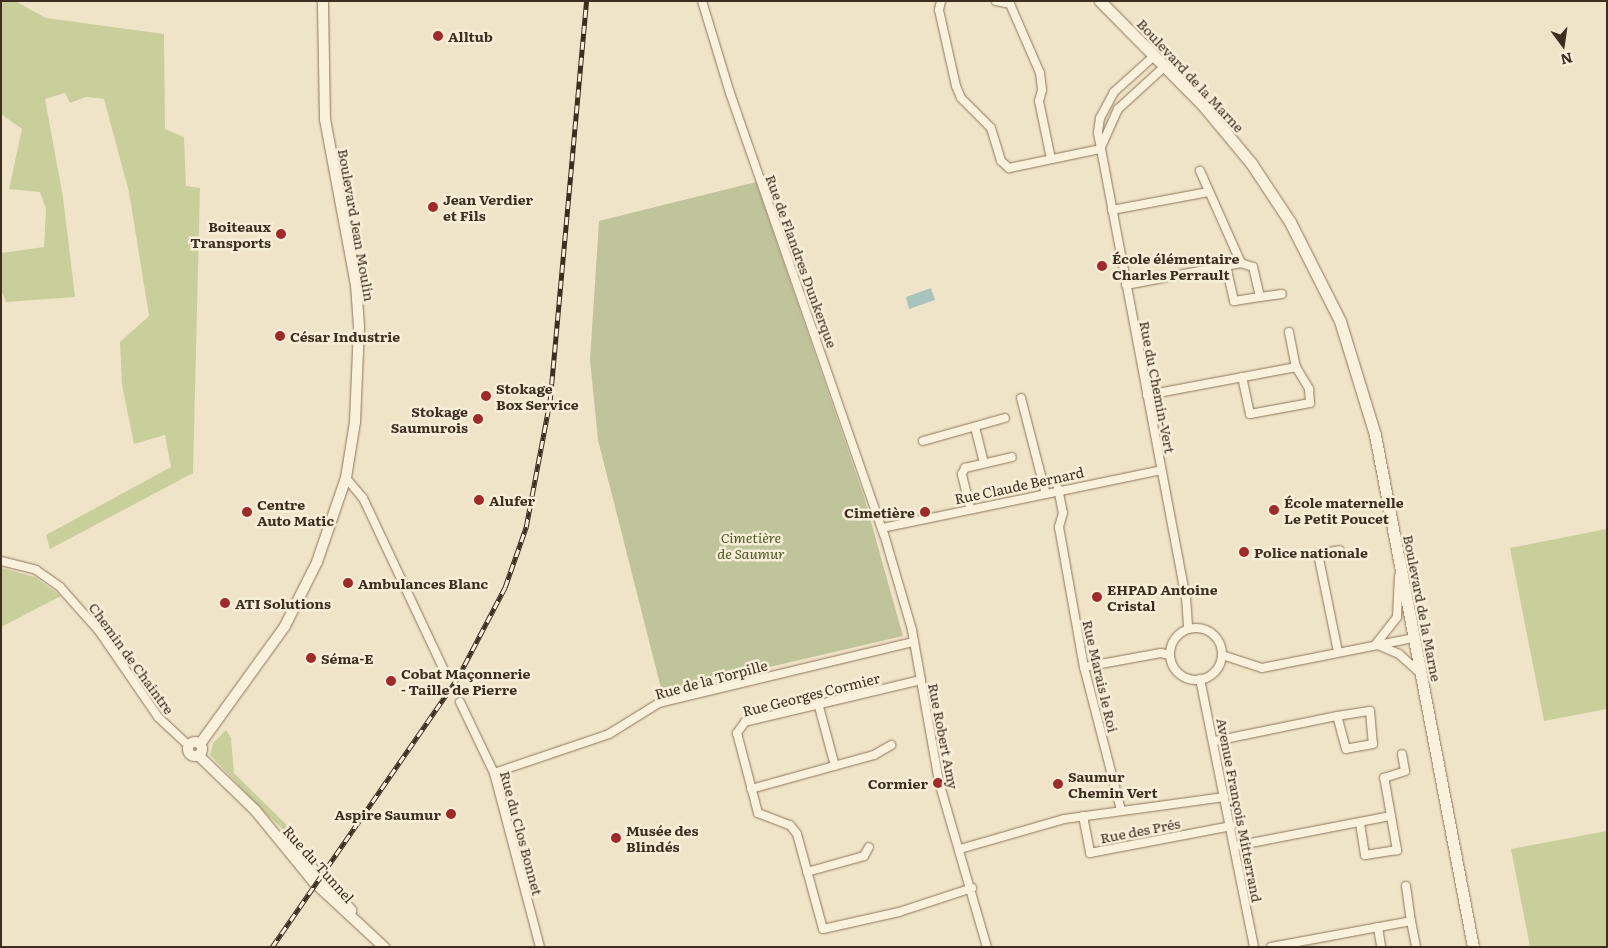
<!DOCTYPE html>
<html>
<head>
<meta charset="utf-8">
<style>
	body { margin:0 }
	#map { position:relative; width:1608px; height:948px; overflow:hidden; background:#f0e4c8; font-family:Literata,serif }
	div>[style] { position:absolute }
	.green>* { inset:0; background:#c9cf9b }
	.cemetery>* { inset:0; background:#bfc49a }
	.water>* { inset:0; background:#a9c4bc }
	.roads { filter:drop-shadow(0 0 1px #8d765c) drop-shadow(0 0 1px #8d765c) }
	.minor>* { height:8px; margin:-4px; padding:0 4px; transform-origin:4px; border-radius:4px; background:#faf1dc }
	.minor>.ring { margin:-4px; padding:0; box-sizing:content-box; background:none; border:8px solid #faf1dc; border-radius:50% }
	.tertiary>* { height:10px; margin:-5px; padding:0 5px; transform-origin:5px; border-radius:5px; background:#faf1dc }
	.tertiary>.ring { margin:-5px; padding:0; box-sizing:content-box; background:none; border:10px solid #faf1dc; border-radius:50% }
	.secondary>* { height:11px; margin:-5.5px; padding:0 5.5px; transform-origin:5.5px; border-radius:5.5px; background:#faf1dc }
	.rail>* { height:4.5px; margin-top:-2.25px; transform-origin:0; background:repeating-linear-gradient(90deg,#f7eed8 0 8px,#3d2e20 0 16px); box-sizing:border-box; border-block:1px solid #3d2e20 }
	.dots>* { width:14px; height:14px; translate:-50% -50%; box-sizing:border-box; border:2px solid #f7eed8; border-radius:50% }
	span { translate:-50% -50%; white-space:nowrap; text-align:center; line-height:1.15; -webkit-text-stroke:5px #f7eed8; paint-order:stroke }
	.poi-label { font-size:14px; color:#3d2e20; font-weight:700 }
	.left { translate:0 -50%; text-align:left }
	.right { translate:-100% -50%; text-align:right }
	.street-label { font-size:14px; color:#3d2e20 }
	.park-label { font-size:14px; color:#4d5a26; font-style:italic }
	.frame { position:absolute; inset:0; border:2px solid #3d2e20; pointer-events:none }
	.north { position:absolute; left:1538px; top:20px; width:50px; height:50px; -webkit-text-stroke:4px #f7eed8; paint-order:stroke; rotate:166deg; font-size:14px; font-weight:700; line-height:20px; text-align:center; color:#3d2e20 }
	.north::after { content:''; display:block; margin:auto; width:18px; height:22px; background:#3d2e20; clip-path:polygon(50% 0,100% 100%,50% 72%,0 100%) }
</style>
</head>
<body>
<div id="map">
	<div class="green">
		<i style="clip-path:polygon(1px 1px,15px 1px,46px 18px,164px 34px,165px 129px,184px 137px,186px 186px,200px 188px,193px 473px,50px 549px,46px 535px,171px 467px,165px 435px,134px 444px,122px 385px,120px 342px,149px 316px,129px 192px,104px 99px,86px 97px,70px 103px,65px 93px,45px 99px,63px 197px,75px 297px,6px 302px,1px 289px,1px 253px,44px 247px,46px 209px,40px 192px,9px 189px,22px 129px,1px 114px)"></i>
		<i style="clip-path:polygon(1606px 529px,1607px 709px,1544px 721px,1510px 548px)"></i>
		<i style="clip-path:polygon(1px 568px,35px 577px,61px 596px,1px 627px)"></i>
		<i style="clip-path:polygon(226px 730px,231px 738px,234px 773px,303px 841px,292px 837px,268px 816px,210px 755px,213px 743px)"></i>
		<i style="clip-path:polygon(1607px 831px,1607px 947px,1530px 947px,1511px 849px)"></i>
	</div>
	<div class="cemetery">
		<i style="clip-path:polygon(756px 182px,864px 497px,903px 636px,662px 692px,598px 440px,590px 360px,599px 221px)"></i>
	</div>
	<div class="water">
		<i style="clip-path:polygon(931px 288px,935px 300px,909px 309px,906px 297px)"></i>
	</div>
	<div class="roads">
		<div class="minor">
			<i style="left:702px;top:1px;width:96px;rotate:73.1deg"></i>
			<i style="left:730px;top:93px;width:467px;rotate:70.8deg"></i>
			<i style="left:884px;top:534px;width:100px;rotate:73.7deg"></i>
			<i style="left:912px;top:630px;width:154px;rotate:79.9deg"></i>
			<i style="left:939px;top:782px;width:172px;rotate:73.8deg"></i>
			<i style="left:941px;top:1px;width:9px;rotate:103deg"></i>
			<i style="left:939px;top:10px;width:78px;rotate:77.4deg"></i>
			<i style="left:956px;top:86px;width:13px;rotate:67deg"></i>
			<i style="left:961px;top:98px;width:42px;rotate:45deg"></i>
			<i style="left:991px;top:128px;width:34px;rotate:73deg"></i>
			<i style="left:1001px;top:161px;width:11px;rotate:41deg"></i>
			<i style="left:1009px;top:168px;width:94px;rotate:-11.7deg"></i>
			<i style="left:996px;top:1px;width:14px;rotate:12deg"></i>
			<i style="left:1010px;top:4px;width:75px;rotate:66.5deg"></i>
			<i style="left:1040px;top:73px;width:17px;rotate:83deg"></i>
			<i style="left:1042px;top:90px;width:11px;rotate:105deg"></i>
			<i style="left:1039px;top:101px;width:59px;rotate:78.3deg"></i>
			<i style="left:1154px;top:56px;width:54px;rotate:138deg"></i>
			<i style="left:1114px;top:92px;width:30px;rotate:118deg"></i>
			<i style="left:1100px;top:118px;width:15px;rotate:98deg"></i>
			<i style="left:1098px;top:133px;width:472px;rotate:79.3deg"></i>
			<i style="left:1186px;top:597px;width:32px;rotate:86deg"></i>
			<i style="left:1101px;top:147px;width:42px;rotate:-65.9deg"></i>
			<i style="left:1118px;top:109px;width:62px;rotate:-42.4deg"></i>
			<i style="left:1112px;top:210px;width:98px;rotate:-10.6deg"></i>
			<i style="left:1226px;top:266px;width:36px;rotate:77deg"></i>
			<i style="left:1234px;top:301px;width:26px;rotate:-9deg"></i>
			<i style="left:1260px;top:297px;width:31px;rotate:-103deg"></i>
			<i style="left:1253px;top:267px;width:13px;rotate:-162deg"></i>
			<i style="left:1126px;top:285px;width:117px;rotate:-10.8deg"></i>
			<i style="left:1241px;top:263px;width:101px;rotate:-114deg"></i>
			<i style="left:1260px;top:297px;width:22px;rotate:-8deg"></i>
			<i style="left:1289px;top:332px;width:36px;rotate:79deg"></i>
			<i style="left:1147px;top:395px;width:152px;rotate:-10.6deg"></i>
			<i style="left:1296px;top:367px;width:26px;rotate:59deg"></i>
			<i style="left:1309px;top:389px;width:14px;rotate:86deg"></i>
			<i style="left:1310px;top:403px;width:61px;rotate:169.6deg"></i>
			<i style="left:1250px;top:414px;width:38px;rotate:-102deg"></i>
			<i style="left:1021px;top:398px;width:96px;rotate:75.5deg"></i>
			<i style="left:975px;top:427px;width:37px;rotate:76deg"></i>
			<i style="left:923px;top:441px;width:85px;rotate:-15.7deg"></i>
			<i style="left:346px;top:478px;width:26px;rotate:50deg"></i>
			<i style="left:363px;top:498px;width:192px;rotate:64.8deg"></i>
			<i style="left:1058px;top:488px;width:25px;rotate:79deg"></i>
			<i style="left:1063px;top:513px;width:15px;rotate:106deg"></i>
			<i style="left:1059px;top:527px;width:142px;rotate:79.9deg"></i>
			<i style="left:1084px;top:667px;width:148px;rotate:75.5deg"></i>
			<i style="left:970px;top:507px;width:34px;rotate:-104deg"></i>
			<i style="left:962px;top:474px;width:7px;rotate:-63deg"></i>
			<i style="left:965px;top:468px;width:48px;rotate:-13.2deg"></i>
			<i style="left:882px;top:528px;width:285px;rotate:-11.7deg"></i>
			<i style="left:1px;top:561px;width:36px;rotate:14deg"></i>
			<i style="left:36px;top:570px;width:29px;rotate:35deg"></i>
			<i style="left:60px;top:587px;width:59px;rotate:48.4deg"></i>
			<i style="left:99px;top:631px;width:104px;rotate:55.5deg"></i>
			<i style="left:158px;top:717px;width:42px;rotate:43.1deg"></i>
			<i class="ring" style="left:1170px;top:628px;width:44px;height:44px"></i>
			<i style="left:1376px;top:644px;width:34px;rotate:-52deg"></i>
			<i style="left:1397px;top:617px;width:41px;rotate:-87.2deg"></i>
			<i style="left:1378px;top:645px;width:23px;rotate:23deg"></i>
			<i style="left:1399px;top:654px;width:28px;rotate:42deg"></i>
			<i style="left:1338px;top:652px;width:100px;rotate:-101.5deg"></i>
			<i style="left:1318px;top:554px;width:22px;rotate:-10deg"></i>
			<i style="left:1222px;top:655px;width:42px;rotate:18deg"></i>
			<i style="left:1262px;top:668px;width:155px;rotate:-11.2deg"></i>
			<i style="left:1084px;top:667px;width:78px;rotate:-10.3deg"></i>
			<i style="left:1161px;top:653px;width:9px;rotate:13deg"></i>
			<i style="left:1200px;top:679px;width:273px;rotate:78.6deg"></i>
			<i style="left:921px;top:680px;width:181px;rotate:166.6deg"></i>
			<i style="left:745px;top:722px;width:14px;rotate:126deg"></i>
			<i style="left:737px;top:733px;width:83px;rotate:75.3deg"></i>
			<i style="left:758px;top:813px;width:34px;rotate:21deg"></i>
			<i style="left:790px;top:825px;width:11px;rotate:52deg"></i>
			<i style="left:797px;top:834px;width:98px;rotate:74.7deg"></i>
			<i style="left:823px;top:929px;width:78px;rotate:-12.6deg"></i>
			<i style="left:899px;top:912px;width:77px;rotate:-18.2deg"></i>
			<i style="left:460px;top:702px;width:79px;rotate:64.4deg"></i>
			<i style="left:494px;top:773px;width:180px;rotate:75.2deg"></i>
			<i style="left:818px;top:703px;width:65px;rotate:74.9deg"></i>
			<i style="left:1215px;top:741px;width:125px;rotate:-11.6deg"></i>
			<i style="left:1337px;top:716px;width:33px;rotate:-9deg"></i>
			<i style="left:1370px;top:711px;width:33px;rotate:85deg"></i>
			<i style="left:1373px;top:744px;width:27px;rotate:170deg"></i>
			<i style="left:1346px;top:749px;width:34px;rotate:-105deg"></i>
			<i style="left:494px;top:773px;width:121px;rotate:-18.7deg"></i>
			<i style="left:609px;top:734px;width:59px;rotate:-31.8deg"></i>
			<i style="left:659px;top:703px;width:262px;rotate:-13.5deg"></i>
			<i style="left:751px;top:789px;width:128px;rotate:-15.5deg"></i>
			<i style="left:874px;top:755px;width:20px;rotate:-30deg"></i>
			<i style="left:1083px;top:816px;width:38px;rotate:79deg"></i>
			<i style="left:1090px;top:853px;width:144px;rotate:-10.8deg"></i>
			<i style="left:1391px;top:816px;width:39px;rotate:-100deg"></i>
			<i style="left:1384px;top:778px;width:22px;rotate:-18deg"></i>
			<i style="left:1405px;top:771px;width:17px;rotate:-100deg"></i>
			<i style="left:1235px;top:846px;width:159px;rotate:-10.9deg"></i>
			<i style="left:1391px;top:816px;width:35px;rotate:80deg"></i>
			<i style="left:1397px;top:850px;width:32px;rotate:171deg"></i>
			<i style="left:1365px;top:855px;width:33px;rotate:-99deg"></i>
			<i style="left:960px;top:849px;width:108px;rotate:-16.1deg"></i>
			<i style="left:1064px;top:819px;width:162px;rotate:-7.8deg"></i>
			<i style="left:807px;top:872px;width:59px;rotate:-15.7deg"></i>
			<i style="left:864px;top:856px;width:10px;rotate:-61deg"></i>
			<i style="left:1406px;top:886px;width:35px;rotate:82deg"></i>
			<i style="left:1378px;top:927px;width:20px;rotate:81deg"></i>
			<i style="left:1271px;top:947px;width:142px;rotate:-10.5deg"></i>
			<i style="left:1411px;top:921px;width:26px;rotate:79deg"></i>
		</div>
		<div class="tertiary">
			<i class="ring" style="left:188px;top:742px;width:4px;height:4px"></i>
			<i style="left:200px;top:744px;width:145px;rotate:-54.2deg"></i>
			<i style="left:285px;top:626px;width:72px;rotate:-63.4deg"></i>
			<i style="left:317px;top:562px;width:89px;rotate:-71deg"></i>
			<i style="left:346px;top:478px;width:57px;rotate:-80.9deg"></i>
			<i style="left:355px;top:422px;width:96px;rotate:-87.6deg"></i>
			<i style="left:359px;top:326px;width:41px;rotate:-94.2deg"></i>
			<i style="left:356px;top:285px;width:168px;rotate:-100.6deg"></i>
			<i style="left:325px;top:120px;width:119px;rotate:-91deg"></i>
			<i style="left:198px;top:755px;width:79px;rotate:44deg"></i>
			<i style="left:255px;top:810px;width:93px;rotate:50.7deg"></i>
			<i style="left:314px;top:882px;width:96px;rotate:42.9deg"></i>
			<i style="left:286px;top:840px;width:96px;rotate:47.1deg"></i>
		</div>
		<div class="secondary">
			<i style="left:1100px;top:1px;width:145px;rotate:45.3deg"></i>
			<i style="left:1202px;top:104px;width:77px;rotate:50.3deg"></i>
			<i style="left:1251px;top:163px;width:71px;rotate:56.5deg"></i>
			<i style="left:1290px;top:222px;width:111px;rotate:63.2deg"></i>
			<i style="left:1340px;top:321px;width:119px;rotate:72.9deg"></i>
			<i style="left:1375px;top:435px;width:521px;rotate:79.16deg"></i>
		</div>
	</div>
	<div class="rail">
		<i style="left:272px;top:947px;width:326px;rotate:-55.4deg"></i>
		<i style="left:457px;top:679px;width:104px;rotate:-62.4deg"></i>
		<i style="left:505px;top:587px;width:64px;rotate:-70.7deg"></i>
		<i style="left:526px;top:527px;width:129px;rotate:-79.3deg"></i>
		<i style="left:550px;top:400px;width:401px;rotate:-84.8deg"></i>
	</div>
	<div class="dots">
		<i style="left:438px;top:36px;background:#9e2a2b"></i>
		<i style="left:433px;top:207px;background:#9e2a2b"></i>
		<i style="left:281px;top:234px;background:#9e2a2b"></i>
		<i style="left:1102px;top:266px;background:#9e2a2b"></i>
		<i style="left:280px;top:336px;background:#9e2a2b"></i>
		<i style="left:486px;top:396px;background:#9e2a2b"></i>
		<i style="left:478px;top:419px;background:#9e2a2b"></i>
		<i style="left:479px;top:500px;background:#9e2a2b"></i>
		<i style="left:1274px;top:510px;background:#9e2a2b"></i>
		<i style="left:247px;top:512px;background:#9e2a2b"></i>
		<i style="left:925px;top:512px;background:#9e2a2b"></i>
		<i style="left:1244px;top:552px;background:#9e2a2b"></i>
		<i style="left:348px;top:583px;background:#9e2a2b"></i>
		<i style="left:1097px;top:597px;background:#9e2a2b"></i>
		<i style="left:225px;top:603px;background:#9e2a2b"></i>
		<i style="left:311px;top:658px;background:#9e2a2b"></i>
		<i style="left:391px;top:681px;background:#9e2a2b"></i>
		<i style="left:938px;top:783px;background:#9e2a2b"></i>
		<i style="left:1058px;top:784px;background:#9e2a2b"></i>
		<i style="left:451px;top:814px;background:#9e2a2b"></i>
		<i style="left:616px;top:838px;background:#9e2a2b"></i>
	</div>
	<div class="poi-label">
		<span class="left" style="left:448px;top:36px">Alltub</span>
		<span class="left" style="left:443px;top:207px">Jean Verdier<br>et Fils</span>
		<span class="right" style="left:271px;top:234px">Boiteaux<br>Transports</span>
		<span class="left" style="left:1112px;top:266px">École élémentaire<br>Charles Perrault</span>
		<span class="left" style="left:290px;top:336px">César Industrie</span>
		<span class="left" style="left:496px;top:396px">Stokage<br>Box Service</span>
		<span class="right" style="left:468px;top:419px">Stokage<br>Saumurois</span>
		<span class="left" style="left:489px;top:500px">Alufer</span>
		<span class="left" style="left:1284px;top:510px">École maternelle<br>Le Petit Poucet</span>
		<span class="left" style="left:257px;top:512px">Centre<br>Auto Matic</span>
		<span class="right" style="left:915px;top:512px">Cimetière</span>
		<span class="left" style="left:1254px;top:552px">Police nationale</span>
		<span class="left" style="left:358px;top:583px">Ambulances Blanc</span>
		<span class="left" style="left:1107px;top:597px">EHPAD Antoine<br>Cristal</span>
		<span class="left" style="left:235px;top:603px">ATI Solutions</span>
		<span class="left" style="left:321px;top:658px">Séma-E</span>
		<span class="left" style="left:401px;top:681px">Cobat Maçonnerie<br>- Taille de Pierre</span>
		<span class="left" style="left:1068px;top:784px">Saumur<br>Chemin Vert</span>
		<span class="right" style="left:928px;top:783px">Cormier</span>
		<span class="right" style="left:441px;top:814px">Aspire Saumur</span>
		<span class="left" style="left:626px;top:838px">Musée des<br>Blindés</span>
	</div>
	<div class="street-label">
		<span style="left:1191px;top:75px;rotate:47deg">Boulevard de la Marne</span>
		<span style="left:357px;top:225px;rotate:80deg">Boulevard Jean Moulin</span>
		<span style="left:802px;top:261px;rotate:70deg">Rue de Flandres Dunkerque</span>
		<span style="left:1158px;top:387px;rotate:79deg">Rue du Chemin-Vert</span>
		<span style="left:1019px;top:485px;rotate:-12deg">Rue Claude Bernard</span>
		<span style="left:1423px;top:608px;rotate:79deg">Boulevard de la Marne</span>
		<span style="left:132px;top:658px;rotate:54deg">Chemin de Chaintre</span>
		<span style="left:1101px;top:676px;rotate:77deg">Rue Marais le Roi</span>
		<span style="left:711px;top:679px;rotate:-15deg">Rue de la Torpille</span>
		<span style="left:811px;top:694px;rotate:-14deg">Rue Georges Cormier</span>
		<span style="left:944px;top:736px;rotate:79deg">Rue Robert Amy</span>
		<span style="left:1240px;top:810px;rotate:79deg">Avenue François Mitterrand</span>
		<span style="left:1140px;top:830px;rotate:-11deg">Rue des Prés</span>
		<span style="left:522px;top:833px;rotate:75deg">Rue du Clos Bonnet</span>
		<span style="left:319px;top:864px;rotate:48deg">Rue du Tunnel</span>
	</div>
	<div class="park-label">
		<span style="left:751px;top:545px">Cimetière<br>de Saumur</span>
	</div>
	<div class="frame"></div>
	<div class="north">N</div>
</div>
</body>
</html>
